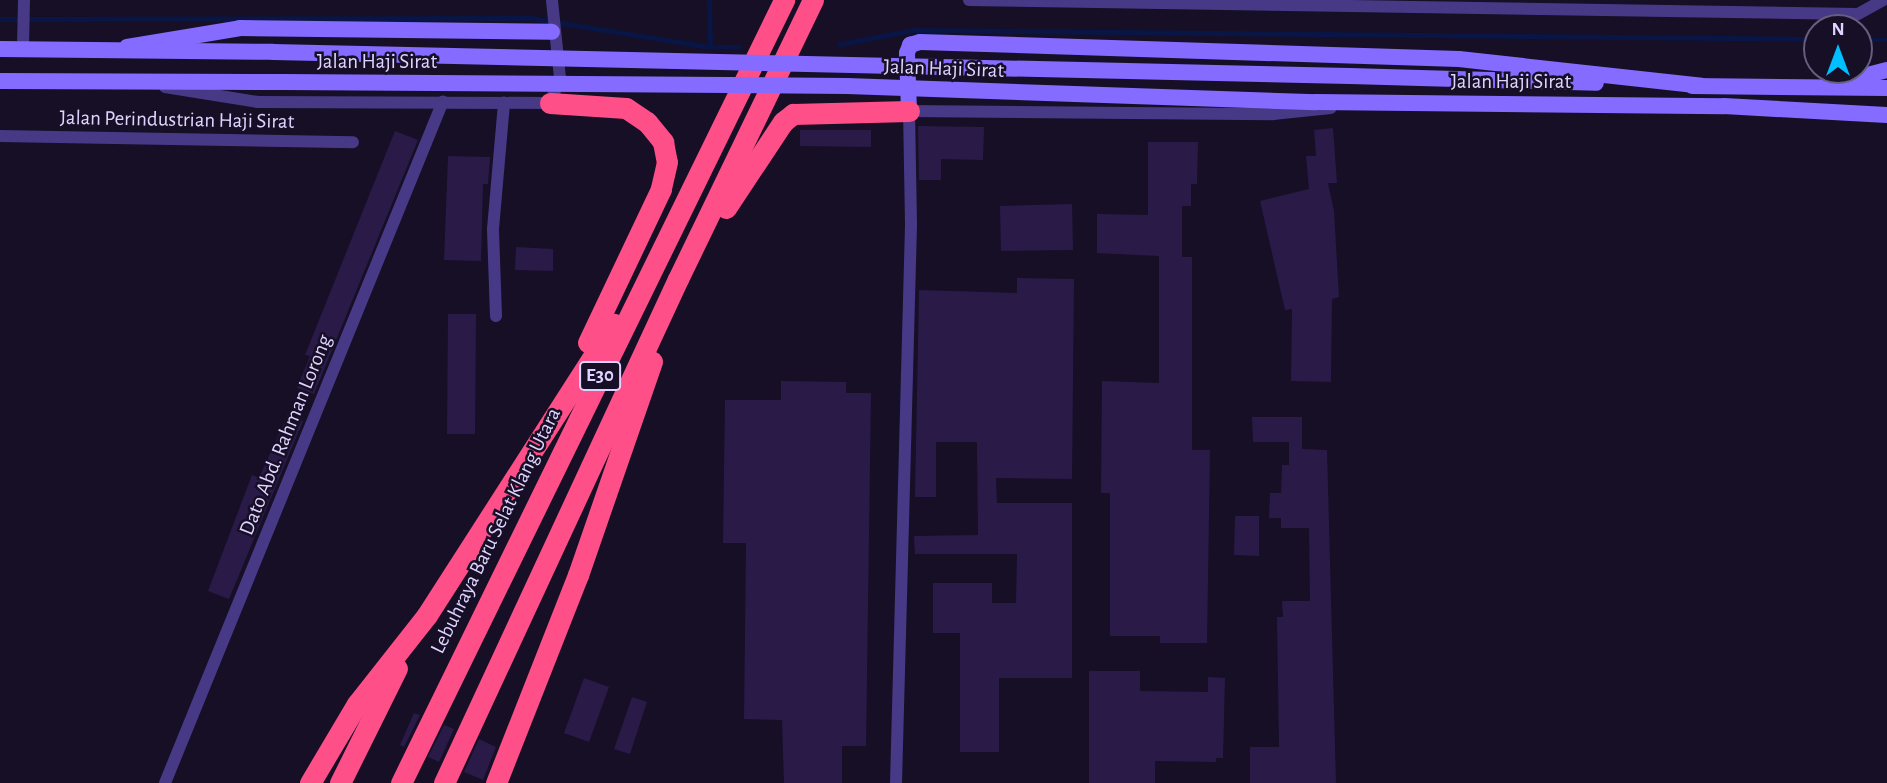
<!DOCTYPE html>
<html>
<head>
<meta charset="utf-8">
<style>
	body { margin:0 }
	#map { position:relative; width:1887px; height:783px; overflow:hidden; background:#160f26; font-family:"Alegreya Sans",sans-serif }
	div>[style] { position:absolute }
	.stream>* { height:4.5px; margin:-2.25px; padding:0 2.25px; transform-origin:2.25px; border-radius:2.25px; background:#091645 }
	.building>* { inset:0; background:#2a1a48 }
	.minor>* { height:12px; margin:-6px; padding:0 6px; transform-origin:6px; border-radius:6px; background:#473986 }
	.secondary>* { height:16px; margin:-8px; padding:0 8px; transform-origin:8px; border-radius:8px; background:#856bff }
	.motorway>* { height:21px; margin:-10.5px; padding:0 10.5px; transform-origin:10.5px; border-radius:10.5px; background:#ff4f89 }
	.secondary-bridge>* { height:16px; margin:-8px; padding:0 8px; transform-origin:8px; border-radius:8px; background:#856bff }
	span { translate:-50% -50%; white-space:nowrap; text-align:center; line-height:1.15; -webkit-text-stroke:5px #160f26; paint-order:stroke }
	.shield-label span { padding:2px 5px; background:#160f26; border:2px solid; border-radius:5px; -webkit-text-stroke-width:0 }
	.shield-label { font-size:19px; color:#dfd4ff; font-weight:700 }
	.street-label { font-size:21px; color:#dfd4ff }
	.north { position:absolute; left:1803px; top:14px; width:70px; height:70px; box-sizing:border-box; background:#160f26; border:2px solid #665e7d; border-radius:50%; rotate:0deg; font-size:19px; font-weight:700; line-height:28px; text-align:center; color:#dfd4ff }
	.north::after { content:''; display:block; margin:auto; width:24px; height:32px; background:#00bfff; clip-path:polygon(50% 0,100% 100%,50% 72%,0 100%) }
</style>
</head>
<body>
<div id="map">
	<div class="stream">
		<i style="left:0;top:19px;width:531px;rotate:-0.11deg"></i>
		<i style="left:531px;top:18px;width:181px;rotate:9.2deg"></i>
		<i style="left:710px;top:47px;width:47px;rotate:-91.2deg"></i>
		<i style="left:1859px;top:40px;width:28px"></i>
		<i style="left:840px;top:44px;width:75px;rotate:-10.7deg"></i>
		<i style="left:914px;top:30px;width:903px;rotate:0.57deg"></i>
		<i style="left:710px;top:47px;width:30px"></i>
	</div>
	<div class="building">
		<i style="clip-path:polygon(918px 126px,984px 127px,983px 160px,941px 159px,941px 180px,919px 180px)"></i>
		<i style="clip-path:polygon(1333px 128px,1337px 183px,1328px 183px,1334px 211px,1339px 297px,1332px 299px,1331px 382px,1291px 381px,1292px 309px,1285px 310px,1260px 201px,1309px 189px,1306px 156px,1316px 156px,1314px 130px)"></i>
		<i style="clip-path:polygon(800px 130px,871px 130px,871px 147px,800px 146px)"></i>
		<i style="clip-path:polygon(395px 131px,418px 140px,314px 394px,297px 388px,310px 356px,305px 355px)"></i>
		<i style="clip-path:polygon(1148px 142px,1198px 142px,1197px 184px,1191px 184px,1191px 206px,1182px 206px,1182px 257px,1192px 257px,1192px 450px,1210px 450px,1207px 643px,1160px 643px,1160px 636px,1110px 636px,1110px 493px,1101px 493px,1102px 381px,1159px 383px,1159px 256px,1097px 253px,1097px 214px,1148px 215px)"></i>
		<i style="clip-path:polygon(448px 156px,490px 157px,488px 184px,483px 184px,481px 261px,444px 260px)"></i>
		<i style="clip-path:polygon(1072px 204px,1073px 250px,1001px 251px,1000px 206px)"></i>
		<i style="clip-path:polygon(516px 247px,553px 249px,553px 271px,515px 270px)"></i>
		<i style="clip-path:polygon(1017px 278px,1074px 279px,1072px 479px,996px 478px,997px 503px,1072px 503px,1072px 678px,999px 678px,999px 752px,960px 752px,960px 633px,933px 633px,933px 583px,992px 583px,992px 603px,1016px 603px,1017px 554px,915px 554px,914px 536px,978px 535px,977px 442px,936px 442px,936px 497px,915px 497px,919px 290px,1017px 293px)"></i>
		<i style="clip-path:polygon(448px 314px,476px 314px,475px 434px,447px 434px)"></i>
		<i style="clip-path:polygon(781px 381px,846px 382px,846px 393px,871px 393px,866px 746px,842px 746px,842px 783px,784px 783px,782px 720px,744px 719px,746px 543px,723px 543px,725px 400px,781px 400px)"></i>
		<i style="clip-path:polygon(288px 414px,303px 421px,229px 599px,208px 591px,252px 475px,259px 478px)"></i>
		<i style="clip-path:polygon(1252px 417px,1302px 417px,1302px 449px,1327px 450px,1336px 783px,1250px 783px,1250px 747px,1279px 747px,1277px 617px,1283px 617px,1282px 601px,1310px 601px,1309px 528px,1281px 528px,1281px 518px,1269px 518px,1270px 493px,1281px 493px,1282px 465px,1289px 465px,1289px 442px,1253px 442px)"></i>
		<i style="clip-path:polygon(1235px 516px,1259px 516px,1259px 556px,1234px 555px)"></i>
		<i style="clip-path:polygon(1089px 671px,1140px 671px,1140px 691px,1208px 692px,1208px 677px,1225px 678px,1223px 758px,1216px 758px,1216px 762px,1155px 761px,1155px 783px,1089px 783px)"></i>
		<i style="clip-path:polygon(584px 678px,609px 687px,589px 742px,564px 733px)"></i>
		<i style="clip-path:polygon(632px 697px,647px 702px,630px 754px,614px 749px)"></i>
		<i style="clip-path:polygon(414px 713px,420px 715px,404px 747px,400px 745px)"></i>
		<i style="clip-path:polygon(444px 725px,454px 729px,439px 762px,428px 757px)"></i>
		<i style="clip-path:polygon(479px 739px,496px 747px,483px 780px,464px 772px)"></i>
	</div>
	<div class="minor">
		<i style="left:969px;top:0;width:889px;rotate:0.9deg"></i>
		<i style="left:1858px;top:14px;width:29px;rotate:-29deg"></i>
		<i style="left:23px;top:48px;width:48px;rotate:-88.8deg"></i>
		<i style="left:165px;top:87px;width:94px;rotate:9.2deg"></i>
		<i style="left:258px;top:102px;width:292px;rotate:0.2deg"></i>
		<i style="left:550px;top:103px;width:27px;rotate:-68deg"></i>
		<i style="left:560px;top:78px;width:78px;rotate:-95.9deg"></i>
		<i style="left:0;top:136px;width:353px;rotate:1deg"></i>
		<i style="left:496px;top:316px;width:87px;rotate:-92deg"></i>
		<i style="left:493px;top:229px;width:127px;rotate:-85deg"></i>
		<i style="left:165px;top:783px;width:736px;rotate:-67.82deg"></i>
		<i style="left:896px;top:783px;width:559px;rotate:-88.46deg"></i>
		<i style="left:911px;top:224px;width:113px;rotate:-91deg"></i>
		<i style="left:909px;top:111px;width:364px;rotate:0.5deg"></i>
		<i style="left:1273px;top:114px;width:58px;rotate:-5.9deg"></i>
	</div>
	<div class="secondary">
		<i style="left:127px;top:47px;width:115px;rotate:-9.5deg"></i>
		<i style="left:240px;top:28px;width:312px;rotate:0.7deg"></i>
		<i style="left:0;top:49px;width:273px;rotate:0.6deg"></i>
		<i style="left:1350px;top:76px;width:246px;rotate:1.6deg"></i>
		<i style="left:1848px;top:80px;width:40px;rotate:-14.4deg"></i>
		<i style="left:0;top:81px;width:281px;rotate:0.2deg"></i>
		<i style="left:1692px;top:86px;width:195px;rotate:0.6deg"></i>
		<i style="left:1316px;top:102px;width:408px;rotate:0.6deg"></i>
		<i style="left:1724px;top:106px;width:163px;rotate:3.2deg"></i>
		<i style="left:909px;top:111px;width:58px;rotate:-92deg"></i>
		<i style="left:907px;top:53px;width:9px;rotate:-69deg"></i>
		<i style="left:910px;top:45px;width:10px;rotate:-17deg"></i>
		<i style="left:920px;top:42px;width:539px;rotate:1.81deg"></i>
		<i style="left:1459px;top:59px;width:244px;rotate:6.3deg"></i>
	</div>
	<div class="motorway">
		<i style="left:550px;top:103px;width:76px;rotate:3.8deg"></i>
		<i style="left:626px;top:108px;width:25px;rotate:34deg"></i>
		<i style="left:647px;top:122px;width:26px;rotate:51deg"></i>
		<i style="left:663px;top:142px;width:20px;rotate:79deg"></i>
		<i style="left:667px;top:162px;width:28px;rotate:103deg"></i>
		<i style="left:661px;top:189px;width:170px;rotate:115.4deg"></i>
		<i style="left:726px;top:208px;width:103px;rotate:-56.5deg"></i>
		<i style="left:783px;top:122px;width:13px;rotate:-39deg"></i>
		<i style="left:793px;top:114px;width:116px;rotate:-1.5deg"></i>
		<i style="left:310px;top:783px;width:92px;rotate:-59.3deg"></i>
		<i style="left:357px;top:704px;width:113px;rotate:-51.8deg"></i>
		<i style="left:427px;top:615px;width:346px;rotate:-57.3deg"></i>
		<i style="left:340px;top:783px;width:128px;rotate:-63.6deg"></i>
		<i style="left:401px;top:783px;width:872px;rotate:-63.93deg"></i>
		<i style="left:444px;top:783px;width:556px;rotate:-65.1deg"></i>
		<i style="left:678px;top:279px;width:310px;rotate:-64.2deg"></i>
		<i style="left:496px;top:783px;width:224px;rotate:-68.5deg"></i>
		<i style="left:578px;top:575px;width:226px;rotate:-70.9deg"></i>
	</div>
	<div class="secondary-bridge">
		<i style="left:273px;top:52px;width:1077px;rotate:1.28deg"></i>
		<i style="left:281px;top:82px;width:566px;rotate:0.4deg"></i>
		<i style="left:847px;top:86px;width:469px;rotate:2deg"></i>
	</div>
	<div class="shield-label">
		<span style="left:600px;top:376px">E30</span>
	</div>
	<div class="street-label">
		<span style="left:377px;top:62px">Jalan Haji Sirat</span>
		<span style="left:944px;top:69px;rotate:2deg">Jalan Haji Sirat</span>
		<span style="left:1511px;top:82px">Jalan Haji Sirat</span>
		<span style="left:177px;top:120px;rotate:1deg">Jalan Perindustrian Haji Sirat</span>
		<span style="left:286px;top:435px;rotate:-68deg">Dato Abd. Rahman Lorong</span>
		<span style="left:496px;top:531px;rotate:-64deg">Lebuhraya Baru Selat Klang Utara</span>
	</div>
	<div class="north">N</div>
</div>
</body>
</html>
